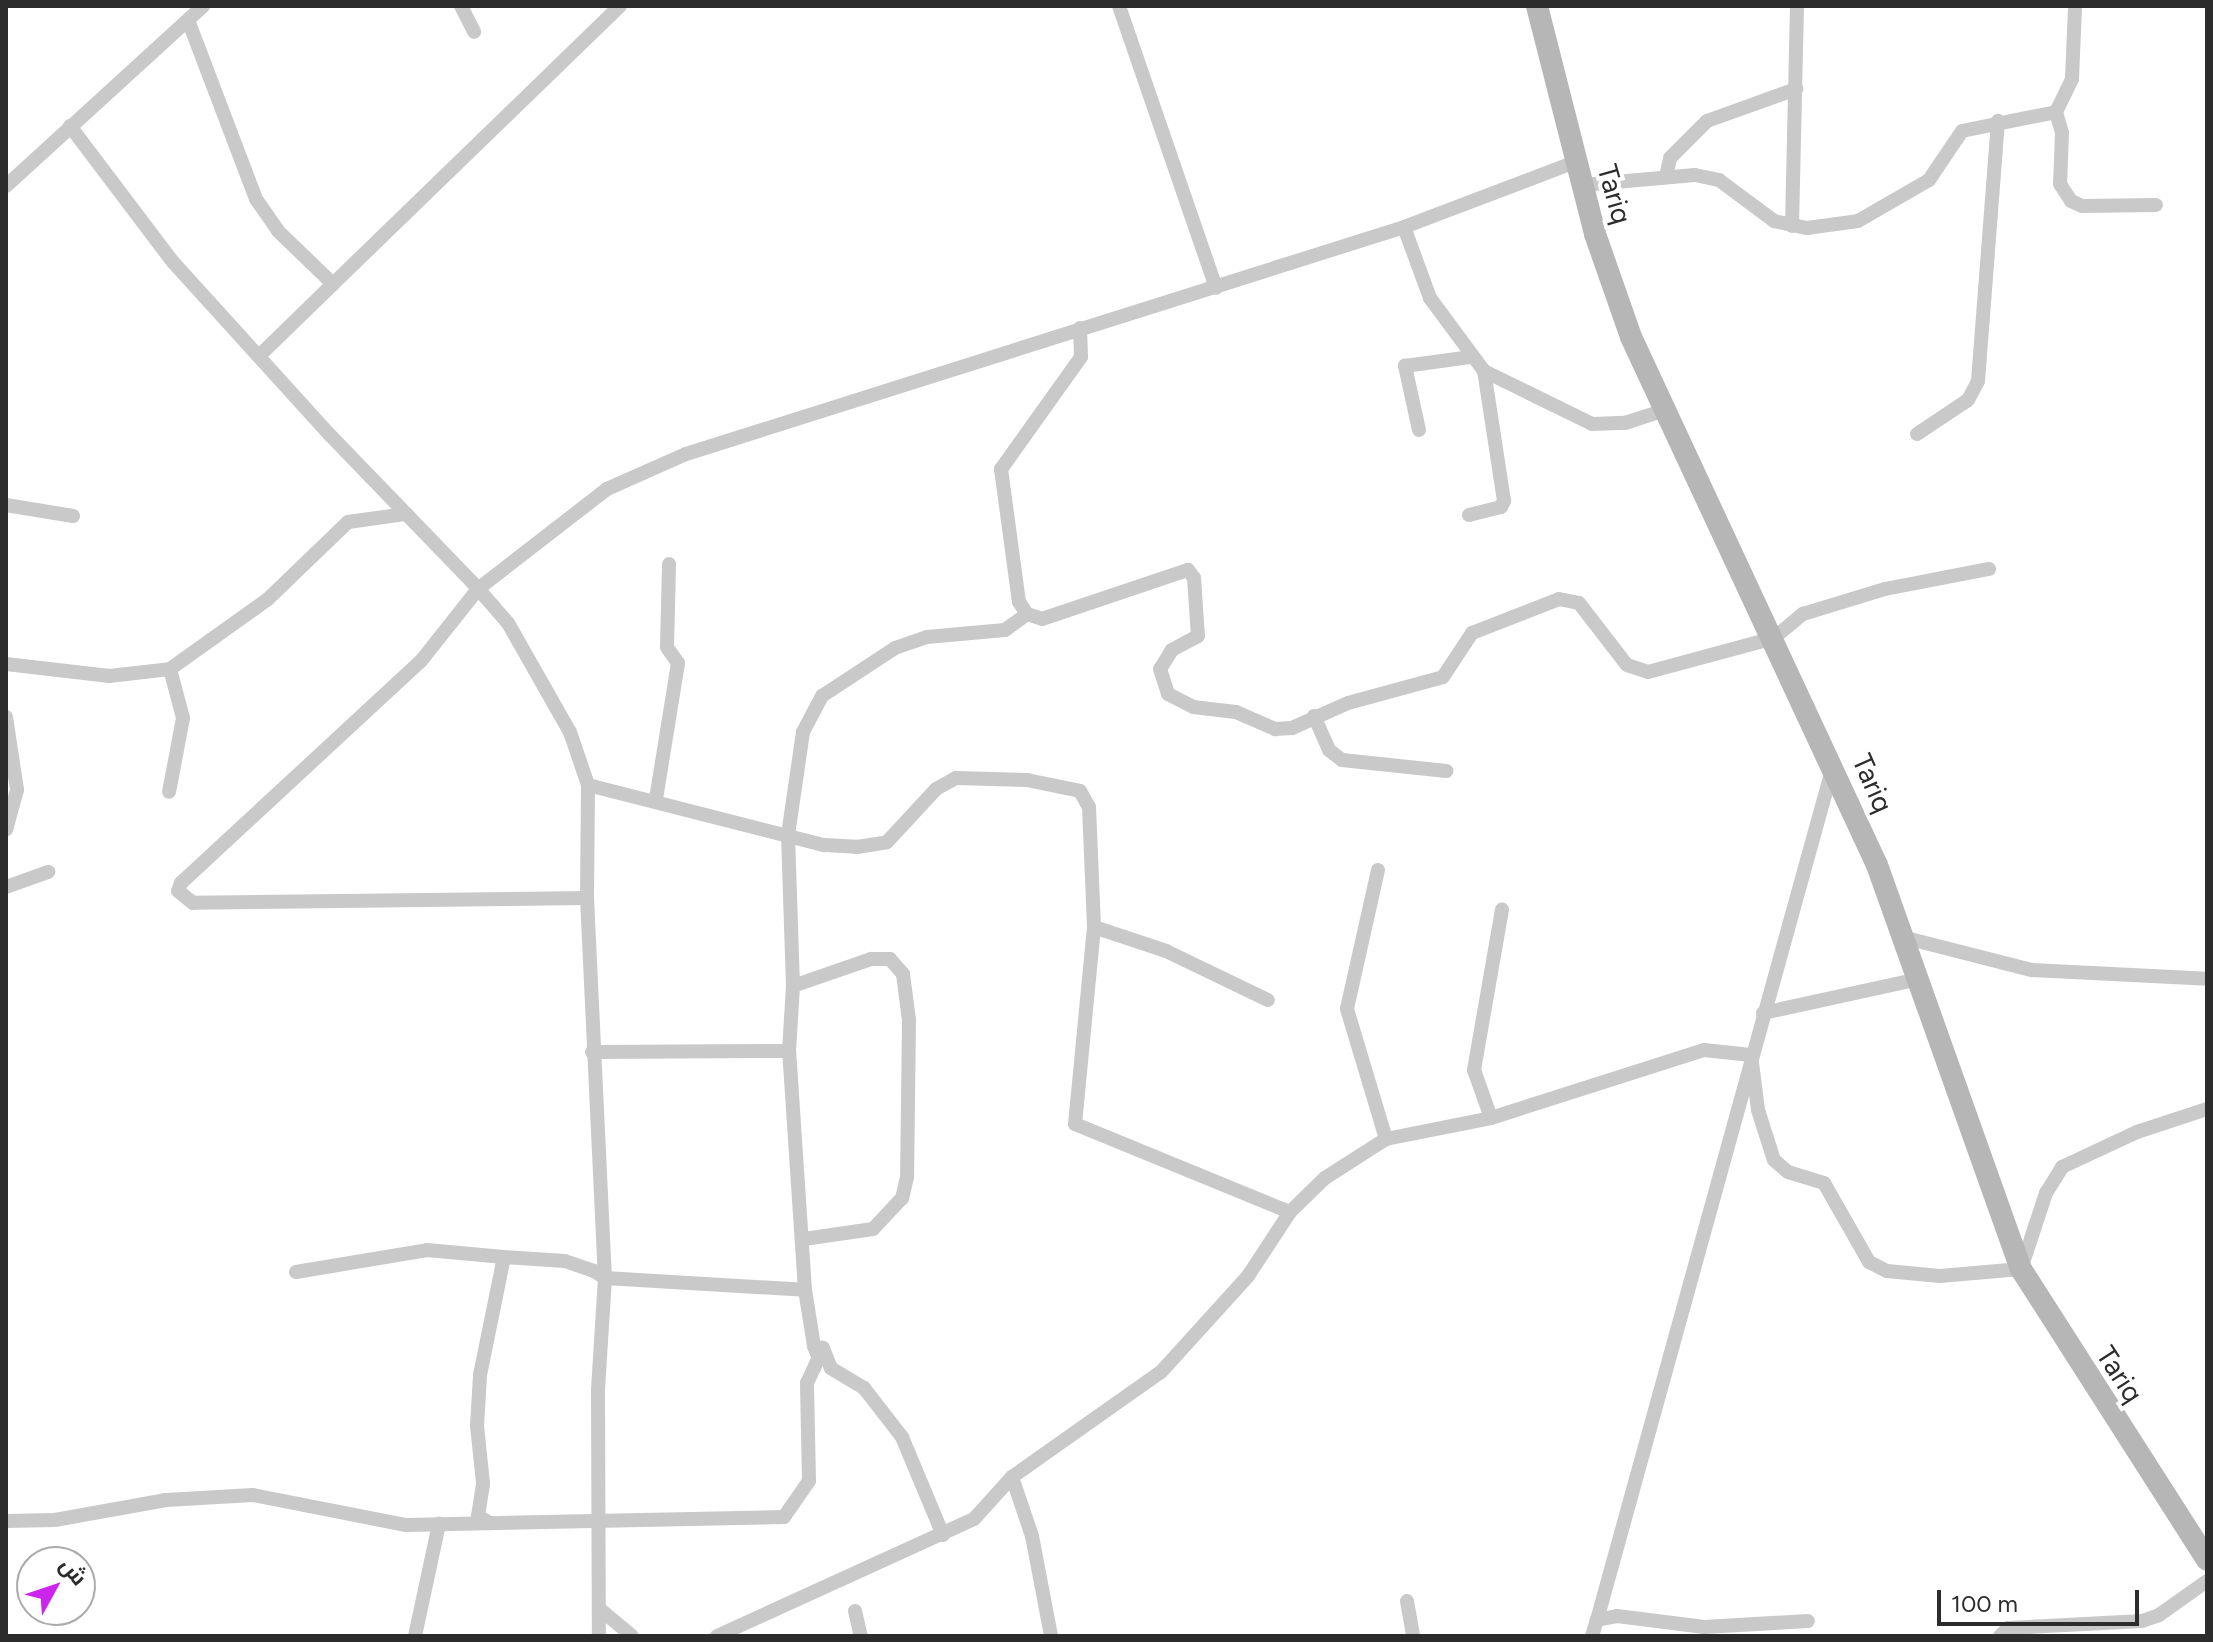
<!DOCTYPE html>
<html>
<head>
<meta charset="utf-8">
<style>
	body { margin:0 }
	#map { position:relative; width:2213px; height:1642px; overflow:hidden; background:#fff; font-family:Figtree,Cairo,sans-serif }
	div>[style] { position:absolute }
	.minor>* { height:14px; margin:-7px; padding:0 7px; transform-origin:7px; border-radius:7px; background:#c9c9c9 }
	.secondary>* { height:22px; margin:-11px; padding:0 11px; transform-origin:11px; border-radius:11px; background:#b6b6b6 }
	span { translate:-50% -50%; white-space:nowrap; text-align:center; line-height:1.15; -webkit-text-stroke:8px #fff; paint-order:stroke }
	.street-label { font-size:28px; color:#2c2c2c }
	.frame { position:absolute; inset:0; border:8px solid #2c2c2c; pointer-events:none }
	.north { position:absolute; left:16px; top:1546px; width:80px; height:80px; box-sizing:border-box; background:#fff; border:2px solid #ababab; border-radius:50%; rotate:50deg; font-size:22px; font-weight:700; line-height:32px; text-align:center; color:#2c2c2c }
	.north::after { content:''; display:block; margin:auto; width:28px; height:36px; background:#cc25ed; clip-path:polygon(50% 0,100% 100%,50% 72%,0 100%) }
	.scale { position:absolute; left:1937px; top:1590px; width:202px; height:36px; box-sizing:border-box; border:4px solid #2c2c2c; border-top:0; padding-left:10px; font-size:24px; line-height:28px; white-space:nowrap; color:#2c2c2c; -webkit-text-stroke:6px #fff; paint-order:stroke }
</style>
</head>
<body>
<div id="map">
	<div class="minor">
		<i style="left:461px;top:6px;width:29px;rotate:63deg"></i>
		<i style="left:1119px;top:6px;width:298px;rotate:71deg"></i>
		<i style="left:188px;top:20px;width:191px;rotate:69.2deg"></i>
		<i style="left:256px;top:199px;width:39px;rotate:55deg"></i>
		<i style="left:278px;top:231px;width:76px;rotate:43.9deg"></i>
		<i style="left:333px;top:284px;width:400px;rotate:-44.1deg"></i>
		<i style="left:2056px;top:112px;width:22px;rotate:74deg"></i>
		<i style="left:2062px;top:133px;width:51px;rotate:92.2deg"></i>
		<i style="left:2060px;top:184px;width:20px;rotate:57deg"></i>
		<i style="left:2071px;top:201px;width:12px;rotate:24deg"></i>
		<i style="left:2082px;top:206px;width:74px;rotate:-0.8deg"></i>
		<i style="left:70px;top:126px;width:171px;rotate:52.9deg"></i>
		<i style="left:173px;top:262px;width:234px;rotate:47.8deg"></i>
		<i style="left:330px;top:435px;width:204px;rotate:46deg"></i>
		<i style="left:472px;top:582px;width:9px;rotate:49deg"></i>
		<i style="left:478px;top:589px;width:24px;rotate:48deg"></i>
		<i style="left:494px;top:607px;width:21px;rotate:49deg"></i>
		<i style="left:508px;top:623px;width:125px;rotate:60.4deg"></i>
		<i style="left:570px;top:732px;width:56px;rotate:71.2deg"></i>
		<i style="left:588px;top:785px;width:113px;rotate:90.5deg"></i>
		<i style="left:587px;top:898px;width:394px;rotate:179.3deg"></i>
		<i style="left:193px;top:903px;width:19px;rotate:-141deg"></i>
		<i style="left:178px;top:891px;width:9px;rotate:-69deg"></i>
		<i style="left:181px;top:883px;width:327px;rotate:-42.8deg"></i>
		<i style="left:421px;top:661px;width:92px;rotate:-51.6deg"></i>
		<i style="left:478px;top:589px;width:163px;rotate:-37.8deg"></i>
		<i style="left:607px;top:489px;width:86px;rotate:-23.9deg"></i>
		<i style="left:686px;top:454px;width:753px;rotate:-17.54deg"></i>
		<i style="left:1404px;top:227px;width:183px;rotate:-20.8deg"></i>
		<i style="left:1666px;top:176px;width:18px;rotate:-77deg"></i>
		<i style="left:1670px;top:158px;width:52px;rotate:-45deg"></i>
		<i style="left:1707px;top:121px;width:95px;rotate:-19.8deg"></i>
		<i style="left:1582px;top:185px;width:113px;rotate:-5.1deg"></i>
		<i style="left:1695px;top:175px;width:25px;rotate:12deg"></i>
		<i style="left:1719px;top:180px;width:69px;rotate:36.7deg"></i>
		<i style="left:1774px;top:221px;width:34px;rotate:12deg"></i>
		<i style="left:1807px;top:228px;width:51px;rotate:-7.8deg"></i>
		<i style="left:1858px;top:221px;width:82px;rotate:-30deg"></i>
		<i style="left:1929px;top:180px;width:59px;rotate:-56deg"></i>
		<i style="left:1962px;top:131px;width:96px;rotate:-11.4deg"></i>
		<i style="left:2056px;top:112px;width:37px;rotate:-64deg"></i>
		<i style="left:2072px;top:79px;width:73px;rotate:-87.6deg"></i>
		<i style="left:6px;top:186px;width:267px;rotate:-42.4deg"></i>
		<i style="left:1792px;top:226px;width:220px;rotate:-88.7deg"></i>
		<i style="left:1404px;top:227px;width:76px;rotate:69.9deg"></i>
		<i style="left:1430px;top:298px;width:91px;rotate:53.5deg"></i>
		<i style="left:1484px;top:371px;width:120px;rotate:26.1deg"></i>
		<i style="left:1592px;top:424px;width:33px;rotate:-2deg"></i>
		<i style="left:1625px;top:423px;width:40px;rotate:-18deg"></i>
		<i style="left:1080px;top:328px;width:29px;rotate:88deg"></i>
		<i style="left:1081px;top:357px;width:138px;rotate:125.5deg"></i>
		<i style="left:1001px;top:469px;width:134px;rotate:82.3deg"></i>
		<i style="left:1019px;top:602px;width:14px;rotate:56deg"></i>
		<i style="left:1027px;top:614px;width:16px;rotate:18deg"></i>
		<i style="left:1042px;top:619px;width:154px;rotate:-18.6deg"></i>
		<i style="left:1188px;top:570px;width:10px;rotate:53deg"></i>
		<i style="left:1194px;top:578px;width:58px;rotate:86.1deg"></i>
		<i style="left:1198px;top:636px;width:30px;rotate:152deg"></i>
		<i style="left:1172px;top:650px;width:22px;rotate:122deg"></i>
		<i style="left:1160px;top:669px;width:26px;rotate:72deg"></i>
		<i style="left:1168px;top:694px;width:28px;rotate:27deg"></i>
		<i style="left:1193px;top:707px;width:43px;rotate:6.6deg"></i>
		<i style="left:1236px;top:712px;width:43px;rotate:23.6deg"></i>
		<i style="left:1275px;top:729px;width:17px;rotate:-3deg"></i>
		<i style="left:1292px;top:728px;width:61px;rotate:-24.1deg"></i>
		<i style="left:1348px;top:703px;width:98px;rotate:-15.3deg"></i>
		<i style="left:1443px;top:677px;width:53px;rotate:-56.6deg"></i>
		<i style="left:1472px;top:633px;width:93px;rotate:-21.3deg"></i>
		<i style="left:1559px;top:599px;width:20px;rotate:11deg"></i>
		<i style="left:1579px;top:603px;width:78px;rotate:52.3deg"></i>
		<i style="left:1627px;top:665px;width:22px;rotate:18deg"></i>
		<i style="left:1648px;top:672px;width:131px;rotate:-15.1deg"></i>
		<i style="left:1774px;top:638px;width:38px;rotate:-40deg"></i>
		<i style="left:1803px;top:614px;width:86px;rotate:-17deg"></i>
		<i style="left:1885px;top:589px;width:106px;rotate:-10.9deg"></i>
		<i style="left:260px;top:355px;width:102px;rotate:-44.2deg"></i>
		<i style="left:1419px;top:430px;width:66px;rotate:-102.3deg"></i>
		<i style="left:1405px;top:366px;width:67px;rotate:-7.8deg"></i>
		<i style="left:1917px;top:434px;width:61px;rotate:-33.7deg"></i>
		<i style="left:1968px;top:400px;width:21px;rotate:-62deg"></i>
		<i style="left:1978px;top:381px;width:261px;rotate:-85.6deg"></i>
		<i style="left:6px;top:505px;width:68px;rotate:9.3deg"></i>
		<i style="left:1469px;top:515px;width:33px;rotate:-14deg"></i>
		<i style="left:1501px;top:507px;width:7px;rotate:-63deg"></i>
		<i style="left:1504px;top:501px;width:132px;rotate:-98.7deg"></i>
		<i style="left:6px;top:664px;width:104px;rotate:6.6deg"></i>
		<i style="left:109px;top:676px;width:61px;rotate:-6.5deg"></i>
		<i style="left:170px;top:669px;width:51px;rotate:75.1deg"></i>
		<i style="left:183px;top:718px;width:75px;rotate:100.7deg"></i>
		<i style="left:170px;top:669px;width:120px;rotate:-35.5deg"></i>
		<i style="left:268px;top:599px;width:111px;rotate:-43.9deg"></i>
		<i style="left:348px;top:522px;width:59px;rotate:-7.9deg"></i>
		<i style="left:1314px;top:716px;width:37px;rotate:66deg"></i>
		<i style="left:1329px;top:750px;width:16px;rotate:38deg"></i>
		<i style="left:1342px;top:760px;width:105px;rotate:6deg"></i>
		<i style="left:6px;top:717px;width:74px;rotate:81.4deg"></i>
		<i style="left:17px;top:790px;width:41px;rotate:105.4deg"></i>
		<i style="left:588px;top:785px;width:244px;rotate:14.3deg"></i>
		<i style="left:824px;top:845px;width:33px;rotate:3deg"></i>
		<i style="left:857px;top:847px;width:30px;rotate:-9deg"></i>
		<i style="left:887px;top:842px;width:72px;rotate:-47.2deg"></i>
		<i style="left:936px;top:789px;width:23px;rotate:-29deg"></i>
		<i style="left:956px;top:778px;width:71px;rotate:1.6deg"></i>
		<i style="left:1027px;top:780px;width:54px;rotate:11.7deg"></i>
		<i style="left:1080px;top:791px;width:18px;rotate:61deg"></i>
		<i style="left:1089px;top:807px;width:120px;rotate:87.6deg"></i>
		<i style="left:1094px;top:927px;width:198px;rotate:95.5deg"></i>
		<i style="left:1075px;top:1124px;width:232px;rotate:22.3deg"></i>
		<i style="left:656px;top:799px;width:138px;rotate:-80.8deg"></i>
		<i style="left:678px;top:663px;width:19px;rotate:-125deg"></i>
		<i style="left:667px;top:647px;width:83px;rotate:-88.6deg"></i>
		<i style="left:1378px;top:870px;width:142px;rotate:102.6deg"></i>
		<i style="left:1347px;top:1009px;width:136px;rotate:73.3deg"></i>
		<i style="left:6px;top:887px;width:45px;rotate:-19.7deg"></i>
		<i style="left:587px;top:898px;width:380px;rotate:87.3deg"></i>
		<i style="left:605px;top:1278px;width:200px;rotate:3.4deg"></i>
		<i style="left:1094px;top:927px;width:76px;rotate:18.4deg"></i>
		<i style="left:1166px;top:951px;width:113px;rotate:25.7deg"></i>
		<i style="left:1906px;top:938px;width:130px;rotate:14.3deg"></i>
		<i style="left:2032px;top:970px;width:175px;rotate:2.9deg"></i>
		<i style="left:793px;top:986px;width:83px;rotate:-19.1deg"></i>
		<i style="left:871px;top:959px;width:19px"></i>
		<i style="left:890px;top:959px;width:20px;rotate:49deg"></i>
		<i style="left:903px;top:974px;width:46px;rotate:82.6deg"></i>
		<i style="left:909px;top:1020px;width:157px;rotate:90.7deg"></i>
		<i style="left:907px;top:1177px;width:22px;rotate:103deg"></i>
		<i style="left:902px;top:1198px;width:42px;rotate:133.1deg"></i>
		<i style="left:873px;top:1229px;width:70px;rotate:171.8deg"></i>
		<i style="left:1763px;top:1013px;width:160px;rotate:-12.3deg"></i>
		<i style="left:592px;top:1052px;width:197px;rotate:-0.3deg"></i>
		<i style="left:1491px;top:1118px;width:51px;rotate:-109.5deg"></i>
		<i style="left:1474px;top:1070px;width:163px;rotate:-80.1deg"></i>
		<i style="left:296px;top:1272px;width:133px;rotate:-9.5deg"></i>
		<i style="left:427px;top:1250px;width:77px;rotate:5.2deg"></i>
		<i style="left:1012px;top:1477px;width:62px;rotate:71.3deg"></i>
		<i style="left:1032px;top:1536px;width:102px;rotate:79.2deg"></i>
		<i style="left:6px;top:1521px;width:49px;rotate:-1.2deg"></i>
		<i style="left:55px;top:1520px;width:113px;rotate:-10.2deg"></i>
		<i style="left:166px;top:1500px;width:87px;rotate:-3.3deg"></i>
		<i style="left:253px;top:1495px;width:156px;rotate:11.1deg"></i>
		<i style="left:406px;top:1525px;width:378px;rotate:-1.2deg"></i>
		<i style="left:784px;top:1517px;width:44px;rotate:-55.2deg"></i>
		<i style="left:809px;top:1481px;width:98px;rotate:-91.2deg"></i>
		<i style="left:807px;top:1383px;width:38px;rotate:-65deg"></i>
		<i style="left:490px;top:1523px;width:14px;rotate:-150deg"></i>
		<i style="left:478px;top:1516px;width:33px;rotate:-81deg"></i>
		<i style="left:483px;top:1483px;width:57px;rotate:-96deg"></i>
		<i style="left:477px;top:1426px;width:51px;rotate:-86.6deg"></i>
		<i style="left:480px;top:1375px;width:120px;rotate:-78.5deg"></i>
		<i style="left:504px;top:1257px;width:61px;rotate:3.8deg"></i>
		<i style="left:565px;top:1261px;width:31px;rotate:19deg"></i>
		<i style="left:594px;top:1271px;width:13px;rotate:32deg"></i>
		<i style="left:605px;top:1278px;width:112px;rotate:93.6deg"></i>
		<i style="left:598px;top:1390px;width:246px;rotate:89.8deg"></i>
		<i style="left:943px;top:1535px;width:106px;rotate:-112.7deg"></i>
		<i style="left:902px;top:1437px;width:62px;rotate:-127.8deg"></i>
		<i style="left:864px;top:1388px;width:39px;rotate:-149deg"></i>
		<i style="left:831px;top:1368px;width:22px;rotate:-112deg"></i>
		<i style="left:823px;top:1348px;width:8px;rotate:135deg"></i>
		<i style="left:817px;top:1354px;width:9px;rotate:-111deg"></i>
		<i style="left:814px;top:1346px;width:57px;rotate:-99.1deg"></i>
		<i style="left:805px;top:1290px;width:240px;rotate:-93.8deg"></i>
		<i style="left:789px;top:1051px;width:65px;rotate:-86.5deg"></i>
		<i style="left:793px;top:986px;width:151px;rotate:-91.9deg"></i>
		<i style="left:788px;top:835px;width:104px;rotate:-81.7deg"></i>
		<i style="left:803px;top:732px;width:41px;rotate:-62.2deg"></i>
		<i style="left:822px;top:696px;width:87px;rotate:-33.3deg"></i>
		<i style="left:895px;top:648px;width:34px;rotate:-19deg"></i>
		<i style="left:927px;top:637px;width:78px;rotate:-5.1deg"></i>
		<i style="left:1005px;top:630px;width:27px;rotate:-36deg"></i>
		<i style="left:1407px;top:1601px;width:36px;rotate:80deg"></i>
		<i style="left:601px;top:1610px;width:40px;rotate:40deg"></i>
		<i style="left:855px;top:1611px;width:26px;rotate:77deg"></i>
		<i style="left:1597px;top:1620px;width:886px;rotate:-74.55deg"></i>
		<i style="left:415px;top:1636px;width:115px;rotate:-77.9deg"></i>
		<i style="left:717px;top:1636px;width:282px;rotate:-24.5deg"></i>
		<i style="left:974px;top:1519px;width:57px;rotate:-47.9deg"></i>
		<i style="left:1012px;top:1477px;width:182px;rotate:-35.2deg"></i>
		<i style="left:1161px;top:1372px;width:130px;rotate:-47.8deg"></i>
		<i style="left:1248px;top:1276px;width:77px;rotate:-56.7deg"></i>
		<i style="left:1290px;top:1212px;width:49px;rotate:-44.2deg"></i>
		<i style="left:1325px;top:1178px;width:72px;rotate:-32.6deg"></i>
		<i style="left:1386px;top:1139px;width:107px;rotate:-11.3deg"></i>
		<i style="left:1491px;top:1118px;width:224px;rotate:-17.7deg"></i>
		<i style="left:1704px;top:1050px;width:47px;rotate:6.1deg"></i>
		<i style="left:1751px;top:1055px;width:55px;rotate:82.7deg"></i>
		<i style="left:1758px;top:1110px;width:52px;rotate:72.3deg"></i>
		<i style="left:1774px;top:1160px;width:18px;rotate:41deg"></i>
		<i style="left:1788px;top:1172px;width:38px;rotate:17deg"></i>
		<i style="left:1824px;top:1183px;width:91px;rotate:60.3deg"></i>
		<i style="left:1869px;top:1262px;width:20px;rotate:27deg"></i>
		<i style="left:1887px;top:1271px;width:53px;rotate:5.4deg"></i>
		<i style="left:1940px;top:1276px;width:81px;rotate:-4.9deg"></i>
		<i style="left:2021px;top:1269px;width:80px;rotate:-71.8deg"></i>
		<i style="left:2046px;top:1193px;width:31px;rotate:-58deg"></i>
		<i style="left:2062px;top:1167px;width:83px;rotate:-25deg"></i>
		<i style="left:2137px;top:1132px;width:74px;rotate:-18.2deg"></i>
		<i style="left:1592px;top:1636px;width:17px;rotate:-73deg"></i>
		<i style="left:1597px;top:1620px;width:20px;rotate:-11deg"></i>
		<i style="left:1617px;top:1616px;width:88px;rotate:7.2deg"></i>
		<i style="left:1704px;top:1627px;width:104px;rotate:-3.3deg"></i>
		<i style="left:2000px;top:1636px;width:11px;rotate:-45deg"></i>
		<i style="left:2008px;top:1628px;width:134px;rotate:-3deg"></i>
		<i style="left:2142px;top:1621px;width:18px;rotate:-19deg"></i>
		<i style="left:2159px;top:1615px;width:59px;rotate:-35.3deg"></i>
	</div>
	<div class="secondary">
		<i style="left:1537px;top:6px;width:235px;rotate:75.7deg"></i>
		<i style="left:1595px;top:234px;width:109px;rotate:70.7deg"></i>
		<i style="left:1631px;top:337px;width:582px;rotate:65.02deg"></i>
		<i style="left:1877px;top:865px;width:429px;rotate:70.4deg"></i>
		<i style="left:2021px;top:1269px;width:345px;rotate:57.4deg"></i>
	</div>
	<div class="street-label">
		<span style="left:1615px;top:194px;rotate:74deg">Tariq</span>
		<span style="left:1873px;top:783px;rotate:66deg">Tariq</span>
		<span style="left:2120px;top:1374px;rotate:57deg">Tariq</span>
	</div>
	<div class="frame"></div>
	<div class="north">ش</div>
	<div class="scale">100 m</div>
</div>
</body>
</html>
